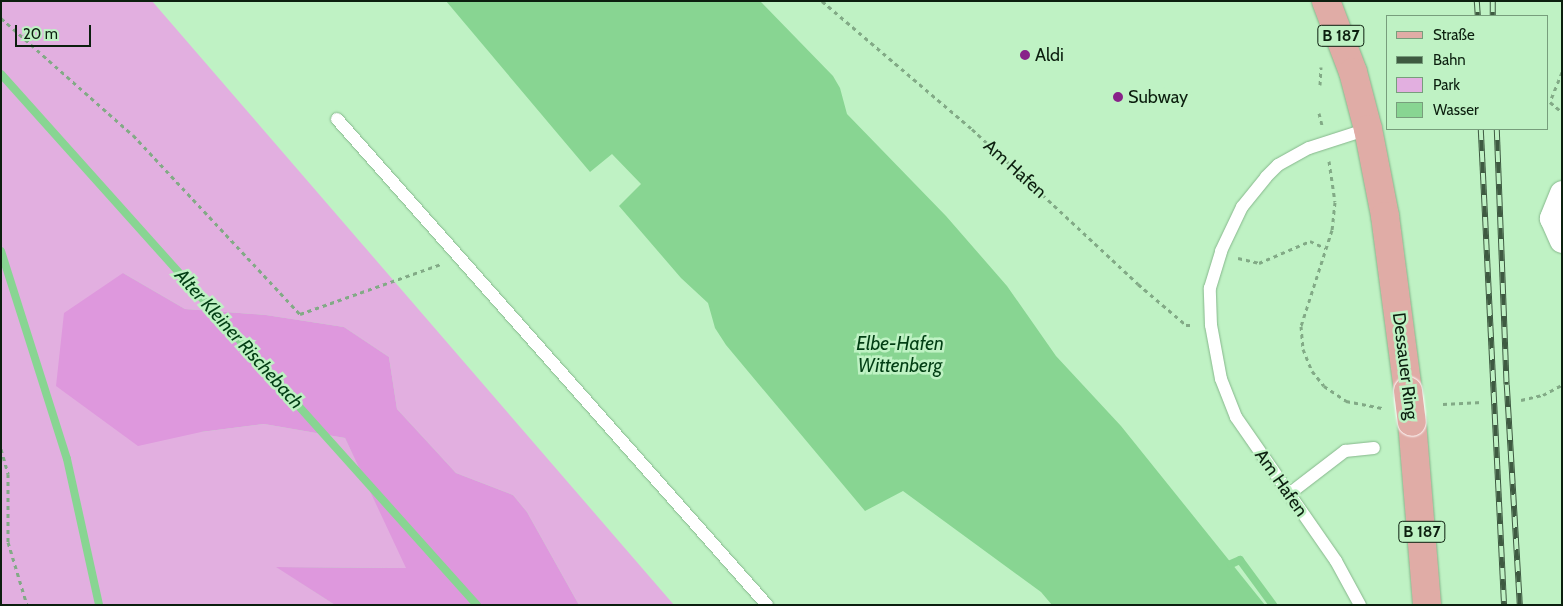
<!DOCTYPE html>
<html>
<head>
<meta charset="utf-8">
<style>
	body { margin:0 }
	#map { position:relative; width:1563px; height:606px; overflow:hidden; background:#bff2c4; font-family:Cabin,sans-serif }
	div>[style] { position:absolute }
	.green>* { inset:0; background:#e2afe0 }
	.forest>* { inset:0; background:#de98dd }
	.water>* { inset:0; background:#88d592 }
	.stream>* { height:8px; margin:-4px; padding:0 4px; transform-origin:4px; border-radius:4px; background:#88d592 }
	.path>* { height:3px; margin-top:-1.5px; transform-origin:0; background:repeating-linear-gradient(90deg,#82aa86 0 4px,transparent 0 8px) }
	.roads { filter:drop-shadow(0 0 1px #86b78c) drop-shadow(0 0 1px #86b78c) }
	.lane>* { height:12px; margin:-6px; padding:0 6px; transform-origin:6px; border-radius:6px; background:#fff }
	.street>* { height:25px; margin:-12.5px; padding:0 12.5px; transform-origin:12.5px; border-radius:12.5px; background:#fff }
	.primary>* { height:28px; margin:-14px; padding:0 14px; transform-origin:14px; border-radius:14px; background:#e0aca6 }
	.rail>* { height:5.5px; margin-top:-2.75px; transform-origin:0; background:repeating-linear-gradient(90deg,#bff2c4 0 11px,#3e5a41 0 22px); box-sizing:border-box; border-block:1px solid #3e5a41 }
	.bridges { filter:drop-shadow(0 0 1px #fff) drop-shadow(0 0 1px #fff) }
	.primary-bridge>* { height:28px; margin:-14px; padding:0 14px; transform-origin:14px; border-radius:14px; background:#e0aca6 }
	.dots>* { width:14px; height:14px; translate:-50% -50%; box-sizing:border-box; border:2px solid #bff2c4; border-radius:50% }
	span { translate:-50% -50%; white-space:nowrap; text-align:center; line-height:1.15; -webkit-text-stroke:5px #bff2c4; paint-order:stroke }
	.shield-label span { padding:1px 4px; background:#bff2c4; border:1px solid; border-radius:4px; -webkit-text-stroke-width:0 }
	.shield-label { font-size:16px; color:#0c1f0f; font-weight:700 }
	.poi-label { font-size:18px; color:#0c1f0f }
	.left { translate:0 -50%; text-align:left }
	.street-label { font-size:18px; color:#0c1f0f }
	.water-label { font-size:19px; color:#023e14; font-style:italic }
	.frame { position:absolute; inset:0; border:2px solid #0c1f0f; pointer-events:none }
	.legend { position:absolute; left:1386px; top:15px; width:162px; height:115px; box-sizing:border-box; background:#bff2c4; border:1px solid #779e7c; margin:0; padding:6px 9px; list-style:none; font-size:15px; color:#0c1f0f }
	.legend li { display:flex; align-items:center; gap:10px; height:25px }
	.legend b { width:25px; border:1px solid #779e7c }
	.scale { position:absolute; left:15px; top:25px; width:76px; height:22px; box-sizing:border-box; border:2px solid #0c1f0f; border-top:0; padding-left:6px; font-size:15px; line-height:18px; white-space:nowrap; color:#0c1f0f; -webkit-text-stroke:4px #bff2c4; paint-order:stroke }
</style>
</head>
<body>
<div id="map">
	<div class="green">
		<i style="clip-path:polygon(1px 1px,152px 1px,674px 605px,579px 605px,527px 512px,513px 495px,456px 473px,397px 409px,389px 357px,344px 327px,266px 315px,185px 309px,123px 273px,201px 432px,264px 424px,345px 438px,407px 568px,277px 567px,335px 605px,1px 605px)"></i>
	</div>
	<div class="forest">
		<i style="clip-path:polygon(123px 273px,185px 309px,266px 315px,344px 327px,389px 357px,397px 409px,456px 473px,513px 495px,527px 512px,579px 605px,335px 605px,276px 567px,406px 568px,345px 438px,264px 424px,201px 432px,138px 446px,56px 386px,64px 313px)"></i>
	</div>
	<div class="water">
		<i style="clip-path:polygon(446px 1px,760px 1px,833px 76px,840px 88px,847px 114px,946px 216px,1007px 286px,1056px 356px,1121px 426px,1265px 605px,1052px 605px,1041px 592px,903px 491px,865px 511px,726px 345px,715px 328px,708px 303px,681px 278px,619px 206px,641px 184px,612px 154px,590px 172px)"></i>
	</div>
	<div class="stream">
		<i style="left:1px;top:74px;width:713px;rotate:48.13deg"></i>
		<i style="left:1px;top:251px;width:218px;rotate:72.4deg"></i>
		<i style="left:67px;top:459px;width:149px;rotate:77.6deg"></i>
		<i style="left:1231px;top:564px;width:10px;rotate:-24deg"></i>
		<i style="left:1240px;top:560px;width:56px;rotate:53.7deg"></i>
	</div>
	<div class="path">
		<i style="left:822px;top:1px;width:197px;rotate:40.5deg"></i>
		<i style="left:972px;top:129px;width:227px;rotate:43deg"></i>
		<i style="left:1138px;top:284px;width:63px;rotate:40.5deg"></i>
		<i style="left:1186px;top:325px;width:7px"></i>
		<i style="left:1px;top:18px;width:176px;rotate:41.6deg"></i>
		<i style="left:133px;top:135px;width:245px;rotate:47deg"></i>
		<i style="left:300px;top:314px;width:150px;rotate:-19.5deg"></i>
		<i style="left:1562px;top:72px;width:32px;rotate:112deg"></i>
		<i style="left:1550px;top:102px;width:16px;rotate:40deg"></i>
		<i style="left:1320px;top:85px;width:18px;rotate:-87deg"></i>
		<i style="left:1319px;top:113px;width:12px;rotate:76deg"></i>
		<i style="left:1329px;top:161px;width:41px;rotate:81.7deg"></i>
		<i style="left:1335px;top:202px;width:28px;rotate:96deg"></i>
		<i style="left:1332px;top:230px;width:101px;rotate:107.9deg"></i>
		<i style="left:1301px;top:326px;width:23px;rotate:85deg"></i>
		<i style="left:1303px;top:349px;width:24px;rotate:68deg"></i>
		<i style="left:1312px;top:371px;width:19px;rotate:51deg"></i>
		<i style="left:1324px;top:386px;width:27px;rotate:34deg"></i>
		<i style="left:1346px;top:401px;width:38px;rotate:11deg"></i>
		<i style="left:1238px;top:258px;width:22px;rotate:13deg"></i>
		<i style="left:1259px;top:263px;width:56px;rotate:-23.3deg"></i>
		<i style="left:1310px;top:241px;width:17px;rotate:25deg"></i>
		<i style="left:1521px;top:400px;width:23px;rotate:-13deg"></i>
		<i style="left:1543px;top:395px;width:21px;rotate:-28deg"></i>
		<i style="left:1443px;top:404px;width:39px;rotate:-3deg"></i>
		<i style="left:1px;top:449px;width:26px;rotate:74deg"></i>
		<i style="left:8px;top:474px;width:68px;rotate:90deg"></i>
		<i style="left:8px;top:542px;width:66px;rotate:73.2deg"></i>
	</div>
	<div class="roads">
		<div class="lane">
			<i style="left:337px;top:119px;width:649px;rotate:48.5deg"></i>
			<i style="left:1289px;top:494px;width:71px;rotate:-37.5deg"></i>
			<i style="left:1345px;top:451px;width:29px;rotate:-6deg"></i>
			<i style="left:1360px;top:605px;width:50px;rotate:-118.6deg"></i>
			<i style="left:1336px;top:561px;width:175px;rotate:-124.8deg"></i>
			<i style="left:1236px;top:417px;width:41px;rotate:-111.5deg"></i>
			<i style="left:1221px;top:379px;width:55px;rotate:-100.5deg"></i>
			<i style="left:1211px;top:325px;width:37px;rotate:-92deg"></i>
			<i style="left:1210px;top:288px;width:39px;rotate:-73deg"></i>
			<i style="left:1221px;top:251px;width:49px;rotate:-64.5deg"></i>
			<i style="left:1242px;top:207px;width:38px;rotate:-51deg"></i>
			<i style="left:1266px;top:177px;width:17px;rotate:-45deg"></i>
			<i style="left:1278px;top:165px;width:35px;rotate:-29deg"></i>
			<i style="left:1309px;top:148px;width:62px;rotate:-17.9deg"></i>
		</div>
		<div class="street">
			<i style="left:1562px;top:193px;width:27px;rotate:112deg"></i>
			<i style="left:1552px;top:218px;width:24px;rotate:66deg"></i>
		</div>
		<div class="primary">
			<i style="left:1326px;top:1px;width:76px;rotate:69.2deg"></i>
			<i style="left:1353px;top:72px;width:59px;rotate:75.3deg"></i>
			<i style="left:1368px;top:129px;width:89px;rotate:78.9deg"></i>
			<i style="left:1385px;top:216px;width:177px;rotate:82.5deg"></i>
			<i style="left:1412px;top:422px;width:184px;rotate:85.3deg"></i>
		</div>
	</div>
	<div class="rail">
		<i style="left:1477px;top:1px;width:15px;rotate:86deg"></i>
		<i style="left:1493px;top:1px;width:15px;rotate:90deg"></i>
		<i style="left:1481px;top:129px;width:477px;rotate:87.2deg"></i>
		<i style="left:1497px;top:129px;width:256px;rotate:87.8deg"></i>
		<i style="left:1507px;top:385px;width:220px;rotate:86.6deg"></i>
	</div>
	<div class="bridges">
		<div class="primary-bridge">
			<i style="left:1408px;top:391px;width:31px;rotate:83deg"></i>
		</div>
	</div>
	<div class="dots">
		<i style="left:1025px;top:55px;background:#882289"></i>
		<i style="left:1118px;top:97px;background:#882289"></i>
	</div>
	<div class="shield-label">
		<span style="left:1341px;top:36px">B 187</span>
		<span style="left:1422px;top:532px">B 187</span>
	</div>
	<div class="poi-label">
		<span class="left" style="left:1035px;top:55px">Aldi</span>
		<span class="left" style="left:1128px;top:97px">Subway</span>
	</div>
	<div class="street-label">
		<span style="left:1015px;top:169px;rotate:42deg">Am Hafen</span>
		<span style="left:1405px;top:366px;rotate:83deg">Dessauer Ring</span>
		<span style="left:1281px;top:483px;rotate:55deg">Am Hafen</span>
	</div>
	<div class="water-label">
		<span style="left:239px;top:339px;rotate:48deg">Alter Kleiner Rischebach</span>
		<span style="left:900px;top:355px">Elbe-Hafen<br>Wittenberg</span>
	</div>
	<div class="frame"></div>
	<ul class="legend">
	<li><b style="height:6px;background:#e0aca6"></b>Straße</li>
	<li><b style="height:6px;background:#3e5a41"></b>Bahn</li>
	<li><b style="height:14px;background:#e2afe0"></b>Park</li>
	<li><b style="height:14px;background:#88d592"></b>Wasser</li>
	</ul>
	<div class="scale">20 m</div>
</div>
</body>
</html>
